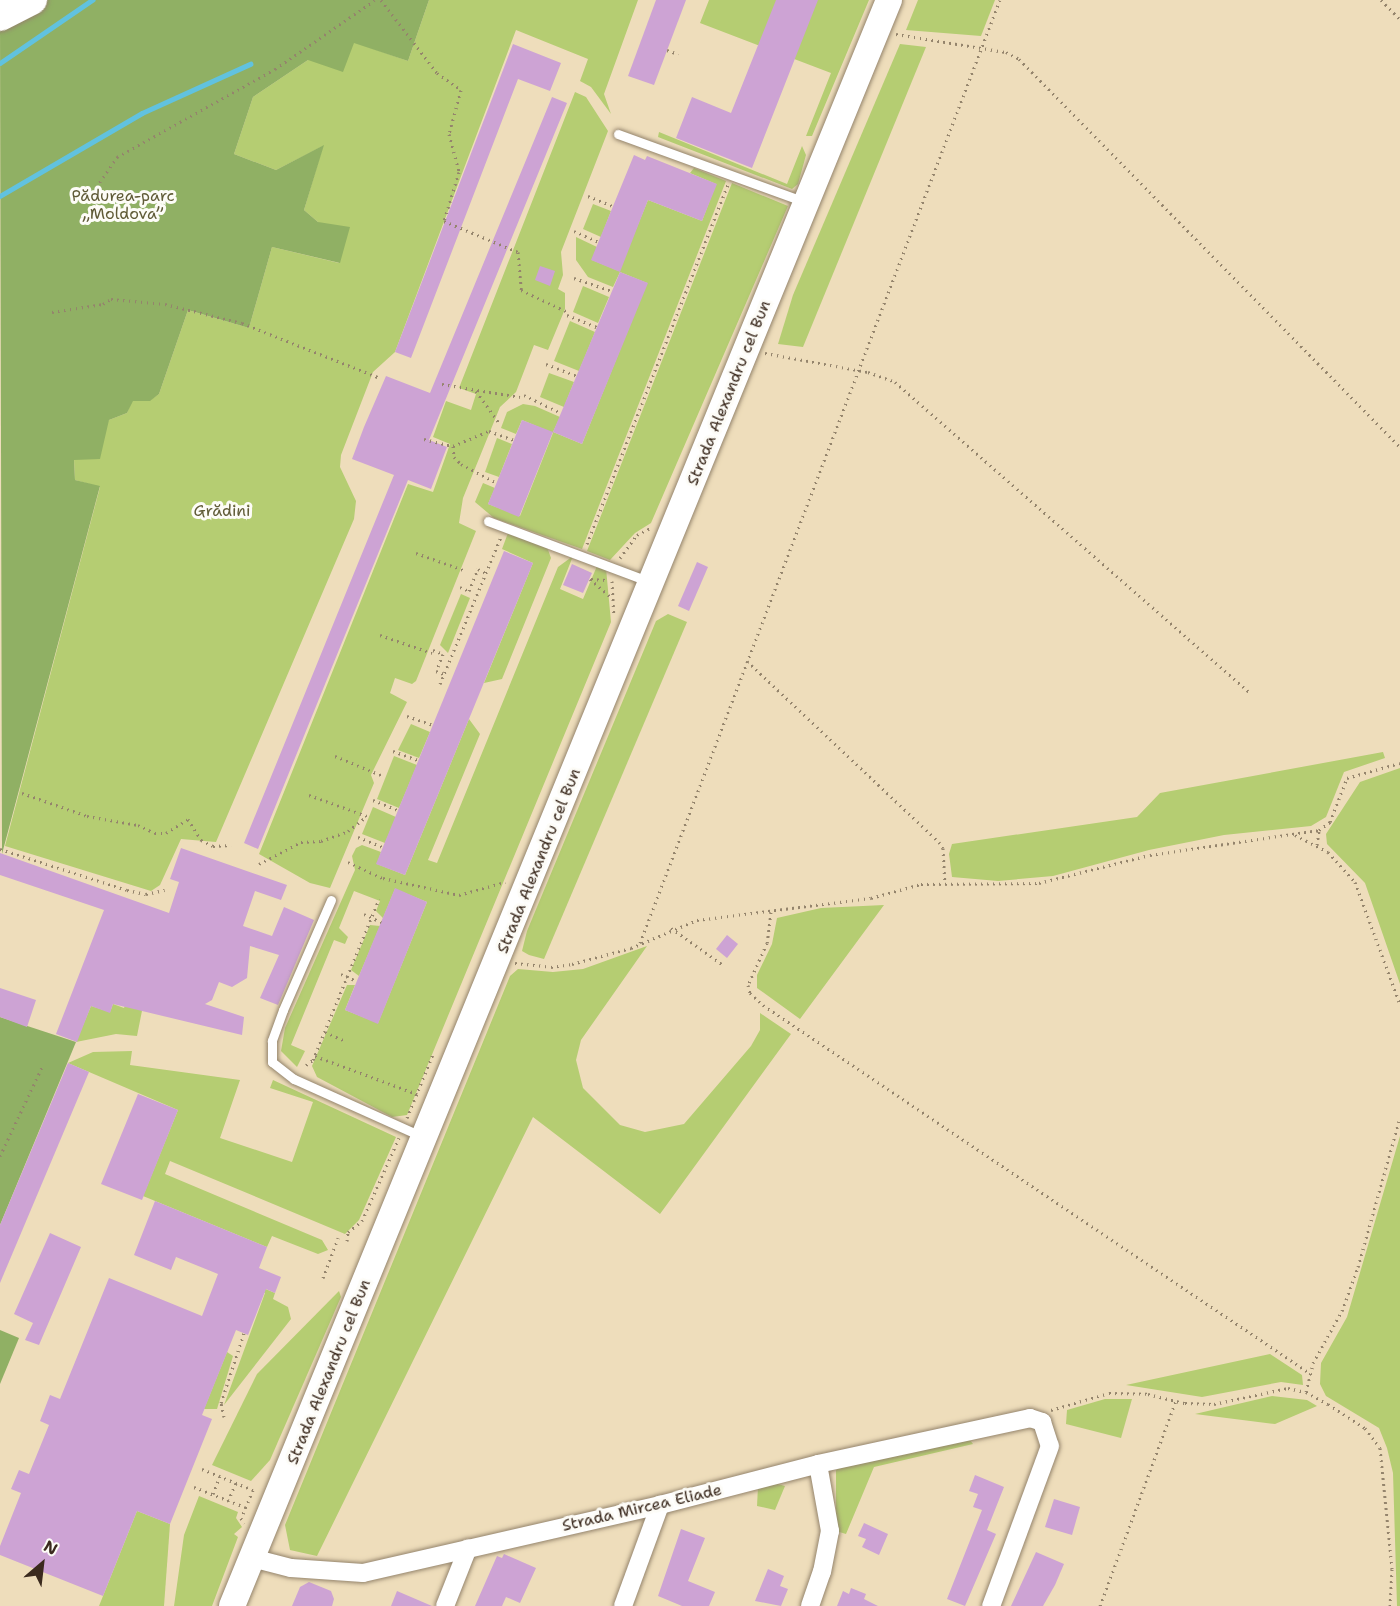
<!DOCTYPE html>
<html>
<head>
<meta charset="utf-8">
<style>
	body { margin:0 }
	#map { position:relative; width:1400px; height:1606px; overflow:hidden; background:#edb; font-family:"Shantell Sans",sans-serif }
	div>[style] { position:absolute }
	.green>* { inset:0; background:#b5cd72 }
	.forest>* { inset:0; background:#90b064 }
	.stream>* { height:4.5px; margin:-2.25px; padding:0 2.25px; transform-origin:2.25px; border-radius:2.25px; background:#61c2df }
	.building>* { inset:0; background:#cda3d4 }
	.path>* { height:3px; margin-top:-1.5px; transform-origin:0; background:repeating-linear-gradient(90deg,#94846c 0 1.5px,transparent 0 6px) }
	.roads { filter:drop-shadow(0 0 2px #94846c) drop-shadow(0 0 2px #94846c) }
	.service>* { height:9px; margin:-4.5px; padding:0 4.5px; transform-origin:4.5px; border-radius:4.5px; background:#fff }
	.minor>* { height:18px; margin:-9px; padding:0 9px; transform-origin:9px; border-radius:9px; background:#fff }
	.secondary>* { height:26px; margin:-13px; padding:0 13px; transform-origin:13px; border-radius:13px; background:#fff }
	.trunk>* { height:30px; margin:-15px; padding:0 15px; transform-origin:15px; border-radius:15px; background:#fff }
	span { translate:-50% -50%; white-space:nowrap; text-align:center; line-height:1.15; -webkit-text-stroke:6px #fdfcf7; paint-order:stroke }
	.park-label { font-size:16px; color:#605b37 }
	.street-label { font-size:16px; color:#3b2a1e }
	.north { position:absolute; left:12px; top:1534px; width:60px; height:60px; -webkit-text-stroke:4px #fdfcf7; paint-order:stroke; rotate:28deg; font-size:16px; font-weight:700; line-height:24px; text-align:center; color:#3b2a1e }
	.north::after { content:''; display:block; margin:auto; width:21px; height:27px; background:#3b2a1e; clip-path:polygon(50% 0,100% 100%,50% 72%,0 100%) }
</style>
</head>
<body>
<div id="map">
	<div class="green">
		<i style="clip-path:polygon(429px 0,638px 0,604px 94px,611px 114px,591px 87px,580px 81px,588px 59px,516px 30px,395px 352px,373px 372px,341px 455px,340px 467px,356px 501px,354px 519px,216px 842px,181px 839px,160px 885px,151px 891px,5px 846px,100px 487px,75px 480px,74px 459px,109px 420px,127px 413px,132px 401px,149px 401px,159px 394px,188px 310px,249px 328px,272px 247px,339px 263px,318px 222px,304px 210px,323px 146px,276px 170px,234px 154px,253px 97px,308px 60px,354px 42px,408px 61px)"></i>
		<i style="clip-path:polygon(709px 0,869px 0,812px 136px,806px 136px,831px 73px,700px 23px)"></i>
		<i style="clip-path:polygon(918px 0,995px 0,981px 36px,906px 30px)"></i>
		<i style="clip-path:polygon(900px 44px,926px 47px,803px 347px,778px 344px,793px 295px)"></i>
		<i style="clip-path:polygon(575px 92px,586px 97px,608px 131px,561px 252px,563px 275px,558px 289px,565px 293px,565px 309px,548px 350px,534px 345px,516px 392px,500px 407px,463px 498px,459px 523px,476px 531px,416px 681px,412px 684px,395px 678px,390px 693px,407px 702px,371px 775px,374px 783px,330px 888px,310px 883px,259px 854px,408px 484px,433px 492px,450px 444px,433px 437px,446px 401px,471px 410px,476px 394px,459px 388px)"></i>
		<i style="clip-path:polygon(659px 132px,787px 184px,802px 146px,806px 155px,798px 184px,792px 189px,658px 137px)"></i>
		<i style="clip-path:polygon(694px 168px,726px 181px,582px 549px,494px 518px,475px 502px,483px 483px,495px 488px,488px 504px,520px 516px,553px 433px,522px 420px,516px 434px,501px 428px,507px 412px,523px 404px,535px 406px,560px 417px,553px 432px,582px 444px,647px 283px,620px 272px,613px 287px,588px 277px,576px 260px,576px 237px,597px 247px,592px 260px,619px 271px,648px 200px,702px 221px,716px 184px,690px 173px)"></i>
		<i style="clip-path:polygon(732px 183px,788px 206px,651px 523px,635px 533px,610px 560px,587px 551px)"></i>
		<i style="clip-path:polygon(593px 204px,611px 211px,601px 237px,583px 229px)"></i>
		<i style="clip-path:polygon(583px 286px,609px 297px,598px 323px,573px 312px)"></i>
		<i style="clip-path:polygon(570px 321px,595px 332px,579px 371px,554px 361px)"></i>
		<i style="clip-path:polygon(549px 373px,574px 382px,564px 407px,540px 397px)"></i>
		<i style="clip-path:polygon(497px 438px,512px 444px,499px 477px,485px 472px)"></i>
		<i style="clip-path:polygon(508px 533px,547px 547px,551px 558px,502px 679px,484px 683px,533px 563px,502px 549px)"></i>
		<i style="clip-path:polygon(573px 556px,560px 589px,583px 599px,597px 566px,606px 568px,611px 622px,407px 1115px,392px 1117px,317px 1077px,312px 1066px,347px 985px,355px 985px,345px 1010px,378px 1023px,427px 902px,395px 889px,383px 918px,376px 911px,380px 901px,354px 891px,339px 928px,348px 937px,345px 944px,334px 940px,291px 1045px,305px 1051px,297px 1067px,281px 1051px,285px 1028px,355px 870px,352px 856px,356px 848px,362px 845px,381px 852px,377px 864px,405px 875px,469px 719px,480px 734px,428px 860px,437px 863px,558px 567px)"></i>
		<i style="clip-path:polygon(461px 594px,470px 598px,448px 653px,440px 645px)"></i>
		<i style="clip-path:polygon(668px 614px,687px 622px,544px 959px,529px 955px,522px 951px,527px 931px,656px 621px)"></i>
		<i style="clip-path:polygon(411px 724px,430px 732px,419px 758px,398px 750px)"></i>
		<i style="clip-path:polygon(1383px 752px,1385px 758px,1344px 772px,1326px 817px,1311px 826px,1224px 835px,1149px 850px,1053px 876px,998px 881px,952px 877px,949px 854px,952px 844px,1137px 817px,1160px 793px)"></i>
		<i style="clip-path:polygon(394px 756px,417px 765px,399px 808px,377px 799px)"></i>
		<i style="clip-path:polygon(1400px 768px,1400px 984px,1365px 883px,1327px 844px,1326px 834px,1360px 782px)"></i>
		<i style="clip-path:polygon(373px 807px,396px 817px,385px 843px,362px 834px)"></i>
		<i style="clip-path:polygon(884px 905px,800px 1019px,757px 988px,757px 975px,772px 944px,777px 918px,821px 908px)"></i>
		<i style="clip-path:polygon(162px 910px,137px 1036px,116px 1034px,76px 1042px,91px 1006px,110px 1012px,113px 1004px,124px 1008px)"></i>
		<i style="clip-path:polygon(370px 925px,380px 926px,359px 976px,351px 970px)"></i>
		<i style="clip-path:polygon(647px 946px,581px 1040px,576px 1060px,583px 1088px,620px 1125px,645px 1132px,684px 1124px,751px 1046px,760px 1030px,760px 1013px,791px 1034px,660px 1214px,533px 1117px,317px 1556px,290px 1550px,285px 1525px,510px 976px,518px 969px,553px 972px,583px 969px)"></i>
		<i style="clip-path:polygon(132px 1051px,130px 1065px,240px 1080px,220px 1138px,292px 1162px,313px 1102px,270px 1088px,273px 1080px,396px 1137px,359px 1220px,345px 1234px,170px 1161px,165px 1174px,322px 1240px,328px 1250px,318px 1254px,272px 1236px,267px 1247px,143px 1196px,178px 1110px,68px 1063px,93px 1052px)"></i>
		<i style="clip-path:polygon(1400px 1136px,1400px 1606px,1397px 1606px,1393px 1473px,1387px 1448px,1379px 1428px,1326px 1396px,1320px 1384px,1321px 1363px,1347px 1317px)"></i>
		<i style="clip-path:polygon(251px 1283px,275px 1293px,273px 1299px,288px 1307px,291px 1319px,224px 1405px,265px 1293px,249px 1287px)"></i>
		<i style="clip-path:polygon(339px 1291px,341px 1297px,270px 1460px,251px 1481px,212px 1465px,257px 1374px)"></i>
		<i style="clip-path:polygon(227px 1352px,233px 1356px,217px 1409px,204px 1409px)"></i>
		<i style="clip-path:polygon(1270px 1354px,1302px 1375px,1303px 1385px,1281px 1382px,1202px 1397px,1126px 1385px)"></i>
		<i style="clip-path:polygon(1272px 1396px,1307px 1400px,1317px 1406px,1275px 1424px,1195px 1414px)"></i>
		<i style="clip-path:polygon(1105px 1399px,1132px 1399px,1121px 1438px,1066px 1424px,1067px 1410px)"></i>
		<i style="clip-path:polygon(966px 1435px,973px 1444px,874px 1467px,846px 1534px,836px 1531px,836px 1470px,844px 1465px)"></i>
		<i style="clip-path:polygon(774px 1483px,785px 1486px,775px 1510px,757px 1506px,758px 1487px)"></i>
		<i style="clip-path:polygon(199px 1496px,238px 1512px,236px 1518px,242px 1527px,234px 1534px,238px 1537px,212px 1606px,174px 1606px,184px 1535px)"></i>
		<i style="clip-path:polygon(137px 1511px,170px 1524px,164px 1606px,99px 1606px)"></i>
	</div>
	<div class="forest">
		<i style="clip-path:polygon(48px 0,429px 0,408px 61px,354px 43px,343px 72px,308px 60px,253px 97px,234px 154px,276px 170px,324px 145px,304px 210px,318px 222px,350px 227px,340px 263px,272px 247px,249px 328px,188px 310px,159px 394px,150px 401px,133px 401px,127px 413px,109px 420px,100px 459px,74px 460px,75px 480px,100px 486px,2px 854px,0 23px)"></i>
		<i style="clip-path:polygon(0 1017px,76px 1042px,0 1225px)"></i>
		<i style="clip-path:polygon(0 1330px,19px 1338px,0 1384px)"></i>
	</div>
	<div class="stream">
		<i style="left:0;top:63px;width:112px;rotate:-34.4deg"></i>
		<i style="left:0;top:196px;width:164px;rotate:-30.3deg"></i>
		<i style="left:142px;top:113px;width:119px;rotate:-24.4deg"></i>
	</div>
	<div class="building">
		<i style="clip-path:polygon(656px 0,686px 0,654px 85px,628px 76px)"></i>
		<i style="clip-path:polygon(776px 0,818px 0,752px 168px,676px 138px,692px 97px,731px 113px)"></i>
		<i style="clip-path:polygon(513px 44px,561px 63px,550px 91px,518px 79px,411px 358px,395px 352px)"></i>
		<i style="clip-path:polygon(552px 97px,567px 103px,429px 440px,447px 447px,431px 489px,408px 480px,258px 849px,244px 843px,394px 475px,352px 459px,364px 427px,386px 376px,430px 393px)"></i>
		<i style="clip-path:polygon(634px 155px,645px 160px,647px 156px,717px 184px,702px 221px,648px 200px,620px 272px,591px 260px)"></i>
		<i style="clip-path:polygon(540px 266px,555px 271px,550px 286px,535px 280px)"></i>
		<i style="clip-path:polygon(620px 272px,648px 283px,582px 444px,553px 432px)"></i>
		<i style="clip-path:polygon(522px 420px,553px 432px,519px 517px,488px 504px)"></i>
		<i style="clip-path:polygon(504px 551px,533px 563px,405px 875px,376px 864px)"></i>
		<i style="clip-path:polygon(697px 562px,708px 567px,689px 611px,678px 606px)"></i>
		<i style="clip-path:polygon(572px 564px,592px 573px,583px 593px,563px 585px)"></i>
		<i style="clip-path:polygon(181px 848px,287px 885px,281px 900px,255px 891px,243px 926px,272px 936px,284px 907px,314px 920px,278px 1005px,260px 998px,279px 955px,250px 946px,247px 978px,232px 987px,219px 982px,212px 1000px,205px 1004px,244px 1017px,242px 1035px,113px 1004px,110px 1013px,91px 1006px,77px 1042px,56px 1034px,104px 910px,0 875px,0 853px,169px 913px,179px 882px,170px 879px)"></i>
		<i style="clip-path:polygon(395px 888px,427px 902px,378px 1024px,345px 1010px)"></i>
		<i style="clip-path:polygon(727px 935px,738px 944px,727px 958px,716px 949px)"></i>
		<i style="clip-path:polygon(0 988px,36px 1000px,27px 1027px,0 1017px)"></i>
		<i style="clip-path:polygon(68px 1063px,89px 1072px,0 1283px,0 1225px)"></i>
		<i style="clip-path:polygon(138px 1094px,178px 1110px,142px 1200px,101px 1184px)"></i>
		<i style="clip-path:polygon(155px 1201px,267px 1247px,259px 1268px,281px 1277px,275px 1293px,266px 1289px,248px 1335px,236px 1330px,202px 1415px,212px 1419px,170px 1524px,137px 1511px,103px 1596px,0 1555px,0 1546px,21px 1493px,11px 1489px,19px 1470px,29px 1474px,49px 1425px,40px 1421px,50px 1395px,60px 1399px,109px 1278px,202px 1316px,218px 1274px,176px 1257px,171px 1270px,134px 1255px)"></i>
		<i style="clip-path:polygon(50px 1233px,81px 1247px,39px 1345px,25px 1340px,33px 1323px,14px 1314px)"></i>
		<i style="clip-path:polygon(975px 1475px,1004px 1487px,987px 1530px,996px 1534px,965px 1606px,947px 1599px,982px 1510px,973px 1507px,978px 1494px,969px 1491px)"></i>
		<i style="clip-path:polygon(1054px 1499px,1080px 1507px,1072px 1535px,1045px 1527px)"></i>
		<i style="clip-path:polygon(864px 1523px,888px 1534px,879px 1555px,862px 1547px,866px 1539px,858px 1536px)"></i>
		<i style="clip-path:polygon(681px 1529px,705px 1538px,688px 1581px,715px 1592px,709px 1606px,682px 1606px,658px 1596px)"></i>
		<i style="clip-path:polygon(1036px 1552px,1064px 1564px,1055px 1585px,1043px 1606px,1011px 1606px)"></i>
		<i style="clip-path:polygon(504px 1554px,536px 1568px,520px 1603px,506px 1597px,502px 1606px,475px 1606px,497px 1556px,502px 1558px)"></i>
		<i style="clip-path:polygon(768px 1569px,784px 1576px,780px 1586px,788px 1589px,781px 1606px,755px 1601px)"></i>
		<i style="clip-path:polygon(309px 1582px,331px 1591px,334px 1599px,332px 1606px,292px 1606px,300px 1587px)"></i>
		<i style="clip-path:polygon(851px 1588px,866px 1594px,864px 1599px,878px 1606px,837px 1606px,843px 1591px,849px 1594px)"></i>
		<i style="clip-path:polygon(397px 1591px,432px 1606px,391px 1606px)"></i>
	</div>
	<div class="path">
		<i style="left:381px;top:0;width:92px;rotate:52.5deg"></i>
		<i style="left:437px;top:73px;width:29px;rotate:35deg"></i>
		<i style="left:461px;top:90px;width:46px;rotate:105.3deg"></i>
		<i style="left:449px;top:134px;width:39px;rotate:75deg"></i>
		<i style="left:459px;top:172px;width:51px;rotate:107deg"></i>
		<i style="left:444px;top:221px;width:80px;rotate:22.7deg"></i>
		<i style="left:518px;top:252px;width:38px;rotate:85deg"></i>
		<i style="left:521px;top:290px;width:52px;rotate:25.1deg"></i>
		<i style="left:1381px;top:0;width:27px;rotate:45deg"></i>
		<i style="left:896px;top:34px;width:111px;rotate:9.3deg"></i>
		<i style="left:1006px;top:52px;width:15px;rotate:28deg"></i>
		<i style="left:1019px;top:59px;width:544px;rotate:45.52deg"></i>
		<i style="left:667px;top:50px;width:12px;rotate:20deg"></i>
		<i style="left:588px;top:196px;width:27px;rotate:22deg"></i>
		<i style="left:86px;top:202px;width:55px;rotate:-55.4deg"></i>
		<i style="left:117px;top:157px;width:181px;rotate:-29.1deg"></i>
		<i style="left:275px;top:69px;width:121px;rotate:-34.6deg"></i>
		<i style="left:574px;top:231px;width:27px;rotate:24deg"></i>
		<i style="left:574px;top:278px;width:40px;rotate:18.9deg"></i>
		<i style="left:52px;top:312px;width:52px;rotate:-8.9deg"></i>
		<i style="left:103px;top:304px;width:9px;rotate:-32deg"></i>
		<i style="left:111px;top:299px;width:54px;rotate:5.3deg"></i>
		<i style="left:165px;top:304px;width:79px;rotate:13.9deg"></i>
		<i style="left:242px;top:323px;width:146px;rotate:21.7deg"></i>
		<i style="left:567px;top:315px;width:32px;rotate:22deg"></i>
		<i style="left:765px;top:353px;width:105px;rotate:10.5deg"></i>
		<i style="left:868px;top:372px;width:29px;rotate:20deg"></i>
		<i style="left:895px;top:382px;width:472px;rotate:41.2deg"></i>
		<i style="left:546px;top:364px;width:33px;rotate:21deg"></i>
		<i style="left:442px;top:384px;width:79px;rotate:9.5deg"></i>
		<i style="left:476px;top:391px;width:39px;rotate:54deg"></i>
		<i style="left:524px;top:395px;width:41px;rotate:25.9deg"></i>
		<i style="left:424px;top:439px;width:30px;rotate:14deg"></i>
		<i style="left:453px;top:446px;width:39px;rotate:-23deg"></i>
		<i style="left:489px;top:431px;width:27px;rotate:20deg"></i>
		<i style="left:453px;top:446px;width:11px;rotate:85deg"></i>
		<i style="left:454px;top:457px;width:10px;rotate:45deg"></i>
		<i style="left:461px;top:464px;width:40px;rotate:28deg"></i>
		<i style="left:587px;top:544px;width:386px;rotate:-68.6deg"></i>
		<i style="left:416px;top:553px;width:53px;rotate:19.8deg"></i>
		<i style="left:620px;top:558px;width:29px;rotate:-54deg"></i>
		<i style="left:637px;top:535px;width:15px;rotate:-28deg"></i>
		<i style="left:590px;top:579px;width:28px;rotate:41deg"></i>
		<i style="left:591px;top:579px;width:15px;rotate:4deg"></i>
		<i style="left:612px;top:581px;width:35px;rotate:87deg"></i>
		<i style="left:460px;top:587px;width:10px;rotate:24deg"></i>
		<i style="left:469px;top:591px;width:24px;rotate:-68deg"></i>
		<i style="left:478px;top:569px;width:9px;rotate:27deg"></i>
		<i style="left:380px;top:635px;width:55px;rotate:19.1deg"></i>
		<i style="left:433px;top:650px;width:11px;rotate:22deg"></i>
		<i style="left:443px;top:654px;width:18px;rotate:112deg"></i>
		<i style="left:436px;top:671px;width:9px;rotate:21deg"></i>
		<i style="left:747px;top:661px;width:264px;rotate:43.3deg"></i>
		<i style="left:939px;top:842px;width:7px;rotate:56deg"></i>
		<i style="left:943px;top:848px;width:35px;rotate:87deg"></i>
		<i style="left:440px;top:684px;width:159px;rotate:-67.5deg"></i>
		<i style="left:407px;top:716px;width:28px;rotate:19deg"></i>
		<i style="left:393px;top:751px;width:27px;rotate:20deg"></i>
		<i style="left:335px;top:756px;width:52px;rotate:22.6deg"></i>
		<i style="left:22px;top:793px;width:69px;rotate:19.5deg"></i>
		<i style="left:87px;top:816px;width:52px;rotate:10deg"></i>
		<i style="left:138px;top:825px;width:19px;rotate:25deg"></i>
		<i style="left:155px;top:833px;width:11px"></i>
		<i style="left:166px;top:833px;width:26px;rotate:-32deg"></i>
		<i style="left:188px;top:819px;width:25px;rotate:58deg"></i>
		<i style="left:201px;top:840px;width:13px;rotate:27deg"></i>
		<i style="left:213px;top:846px;width:18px;rotate:-3deg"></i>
		<i style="left:309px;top:795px;width:62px;rotate:19.9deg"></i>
		<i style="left:373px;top:800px;width:27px;rotate:22deg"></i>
		<i style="left:1295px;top:835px;width:37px;rotate:27deg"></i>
		<i style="left:1328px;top:852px;width:40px;rotate:48deg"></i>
		<i style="left:1355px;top:882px;width:130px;rotate:69.8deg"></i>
		<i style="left:358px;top:837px;width:27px;rotate:22deg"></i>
		<i style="left:1317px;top:845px;width:15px;rotate:-82deg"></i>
		<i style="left:0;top:849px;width:133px;rotate:17.9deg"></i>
		<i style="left:127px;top:890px;width:19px;rotate:12deg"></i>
		<i style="left:146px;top:894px;width:19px;rotate:-12deg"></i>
		<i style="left:348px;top:862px;width:38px;rotate:25deg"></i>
		<i style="left:383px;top:878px;width:78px;rotate:12.6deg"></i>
		<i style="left:459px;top:895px;width:48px;rotate:-15.8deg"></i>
		<i style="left:259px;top:864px;width:47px;rotate:-27.6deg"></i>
		<i style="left:301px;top:842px;width:20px;rotate:-3deg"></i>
		<i style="left:321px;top:841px;width:29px;rotate:-20deg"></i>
		<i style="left:348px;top:831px;width:24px;rotate:-38deg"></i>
		<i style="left:771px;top:912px;width:31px;rotate:97deg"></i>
		<i style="left:767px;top:943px;width:46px;rotate:114.3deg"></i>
		<i style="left:748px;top:985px;width:8px;rotate:76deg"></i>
		<i style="left:750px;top:993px;width:18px;rotate:43deg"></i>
		<i style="left:763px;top:1005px;width:661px;rotate:33.95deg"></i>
		<i style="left:364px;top:914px;width:19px;rotate:25deg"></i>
		<i style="left:671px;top:928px;width:64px;rotate:35.4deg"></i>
		<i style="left:640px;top:943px;width:1009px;rotate:-69.11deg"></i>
		<i style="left:515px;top:963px;width:36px;rotate:6deg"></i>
		<i style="left:551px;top:967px;width:21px;rotate:-8deg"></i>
		<i style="left:572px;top:964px;width:61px;rotate:-15.2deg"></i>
		<i style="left:631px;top:948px;width:72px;rotate:-23deg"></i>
		<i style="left:697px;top:920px;width:175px;rotate:-7.2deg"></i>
		<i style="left:871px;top:898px;width:52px;rotate:-15.6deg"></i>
		<i style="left:921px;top:884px;width:118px;rotate:-0.5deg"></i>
		<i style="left:1039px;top:883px;width:114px;rotate:-14.2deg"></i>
		<i style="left:1150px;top:855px;width:171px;rotate:-8.4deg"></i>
		<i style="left:1319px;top:830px;width:14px;rotate:-36deg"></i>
		<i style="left:1330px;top:822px;width:47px;rotate:-68.9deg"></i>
		<i style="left:1347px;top:778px;width:55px;rotate:-15.8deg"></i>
		<i style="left:341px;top:974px;width:17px;rotate:24deg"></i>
		<i style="left:325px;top:1032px;width:22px;rotate:24deg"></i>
		<i style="left:315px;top:1056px;width:109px;rotate:20.4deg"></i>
		<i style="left:306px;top:1065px;width:9px;rotate:-36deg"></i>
		<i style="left:313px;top:1060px;width:174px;rotate:-67.7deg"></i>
		<i style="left:407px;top:1118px;width:69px;rotate:-67.9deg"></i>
		<i style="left:0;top:1156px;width:98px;rotate:-64.7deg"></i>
		<i style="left:347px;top:1241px;width:9px;rotate:-84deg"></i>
		<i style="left:348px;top:1232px;width:18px;rotate:-38deg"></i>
		<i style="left:362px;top:1221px;width:91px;rotate:-66deg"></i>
		<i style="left:323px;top:1278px;width:43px;rotate:-69.4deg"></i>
		<i style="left:1306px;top:1392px;width:30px;rotate:-76deg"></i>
		<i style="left:1313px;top:1363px;width:60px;rotate:-60.9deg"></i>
		<i style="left:1342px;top:1311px;width:47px;rotate:-70deg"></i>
		<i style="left:1358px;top:1267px;width:155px;rotate:-74.3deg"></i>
		<i style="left:1051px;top:1410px;width:60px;rotate:-16.3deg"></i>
		<i style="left:1109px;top:1393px;width:39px;rotate:1deg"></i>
		<i style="left:1148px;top:1394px;width:38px;rotate:14deg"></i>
		<i style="left:1185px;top:1403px;width:29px;rotate:2deg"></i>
		<i style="left:1214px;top:1404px;width:76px;rotate:-12.2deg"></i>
		<i style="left:1288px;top:1388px;width:18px;rotate:13deg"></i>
		<i style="left:1306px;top:1392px;width:25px;rotate:29deg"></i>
		<i style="left:1328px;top:1404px;width:44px;rotate:33deg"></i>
		<i style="left:1365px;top:1428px;width:25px;rotate:53deg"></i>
		<i style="left:1380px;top:1448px;width:122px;rotate:84.3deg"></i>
		<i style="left:1392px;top:1569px;width:37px;rotate:93deg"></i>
		<i style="left:224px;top:1417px;width:14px;rotate:-102deg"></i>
		<i style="left:221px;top:1403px;width:74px;rotate:-71.8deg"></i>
		<i style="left:202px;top:1469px;width:55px;rotate:22.4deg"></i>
		<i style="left:253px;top:1490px;width:30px;rotate:113deg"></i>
		<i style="left:241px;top:1518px;width:6px;rotate:59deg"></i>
		<i style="left:194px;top:1487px;width:55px;rotate:21.4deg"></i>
		<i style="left:213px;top:1494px;width:19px;rotate:-69deg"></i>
		<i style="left:228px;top:1501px;width:20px;rotate:-66deg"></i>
		<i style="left:1100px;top:1606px;width:219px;rotate:-69.7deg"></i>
	</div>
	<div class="roads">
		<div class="service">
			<i style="left:618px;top:134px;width:199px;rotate:20deg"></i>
			<i style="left:488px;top:521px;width:171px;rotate:20.6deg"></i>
			<i style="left:331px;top:900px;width:120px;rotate:113.6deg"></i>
			<i style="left:283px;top:1010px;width:33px;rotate:110deg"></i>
			<i style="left:272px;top:1041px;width:21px;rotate:90deg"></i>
			<i style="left:272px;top:1062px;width:28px;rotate:38deg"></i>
			<i style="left:294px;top:1079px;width:141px;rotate:24.2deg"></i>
		</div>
		<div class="minor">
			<i style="left:252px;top:1558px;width:40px;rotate:14.4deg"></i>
			<i style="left:291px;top:1568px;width:72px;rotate:4deg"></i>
			<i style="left:363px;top:1573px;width:305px;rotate:-12.9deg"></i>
			<i style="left:660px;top:1505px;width:163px;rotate:-14.5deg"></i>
			<i style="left:818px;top:1464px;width:217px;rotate:-12.2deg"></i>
			<i style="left:1030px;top:1418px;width:13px;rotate:18deg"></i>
			<i style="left:1042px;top:1422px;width:25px;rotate:72deg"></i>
			<i style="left:1050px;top:1446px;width:171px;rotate:110.2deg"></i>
			<i style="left:445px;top:1606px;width:62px;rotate:-68.4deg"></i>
			<i style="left:623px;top:1606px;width:108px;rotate:-69.9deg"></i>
			<i style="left:810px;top:1606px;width:36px;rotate:-71deg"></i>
			<i style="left:822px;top:1572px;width:42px;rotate:-79deg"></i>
			<i style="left:830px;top:1531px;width:68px;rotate:-100.2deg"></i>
		</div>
		<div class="secondary">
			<i style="left:232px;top:1606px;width:1735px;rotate:-67.75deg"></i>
		</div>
		<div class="trunk">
			<i style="left:0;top:16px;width:36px;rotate:-27deg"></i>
		</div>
	</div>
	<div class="park-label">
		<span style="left:123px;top:205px">Pădurea-parc<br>„Moldova”</span>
		<span style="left:222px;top:511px">Grădini</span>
	</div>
	<div class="street-label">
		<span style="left:729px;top:393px;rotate:-68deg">Strada Alexandru cel Bun</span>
		<span style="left:539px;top:861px;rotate:-68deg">Strada Alexandru cel Bun</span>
		<span style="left:329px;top:1372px;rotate:-68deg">Strada Alexandru cel Bun</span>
		<span style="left:642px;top:1508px;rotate:-13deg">Strada Mircea Eliade</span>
	</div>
	<div class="north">N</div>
</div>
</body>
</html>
